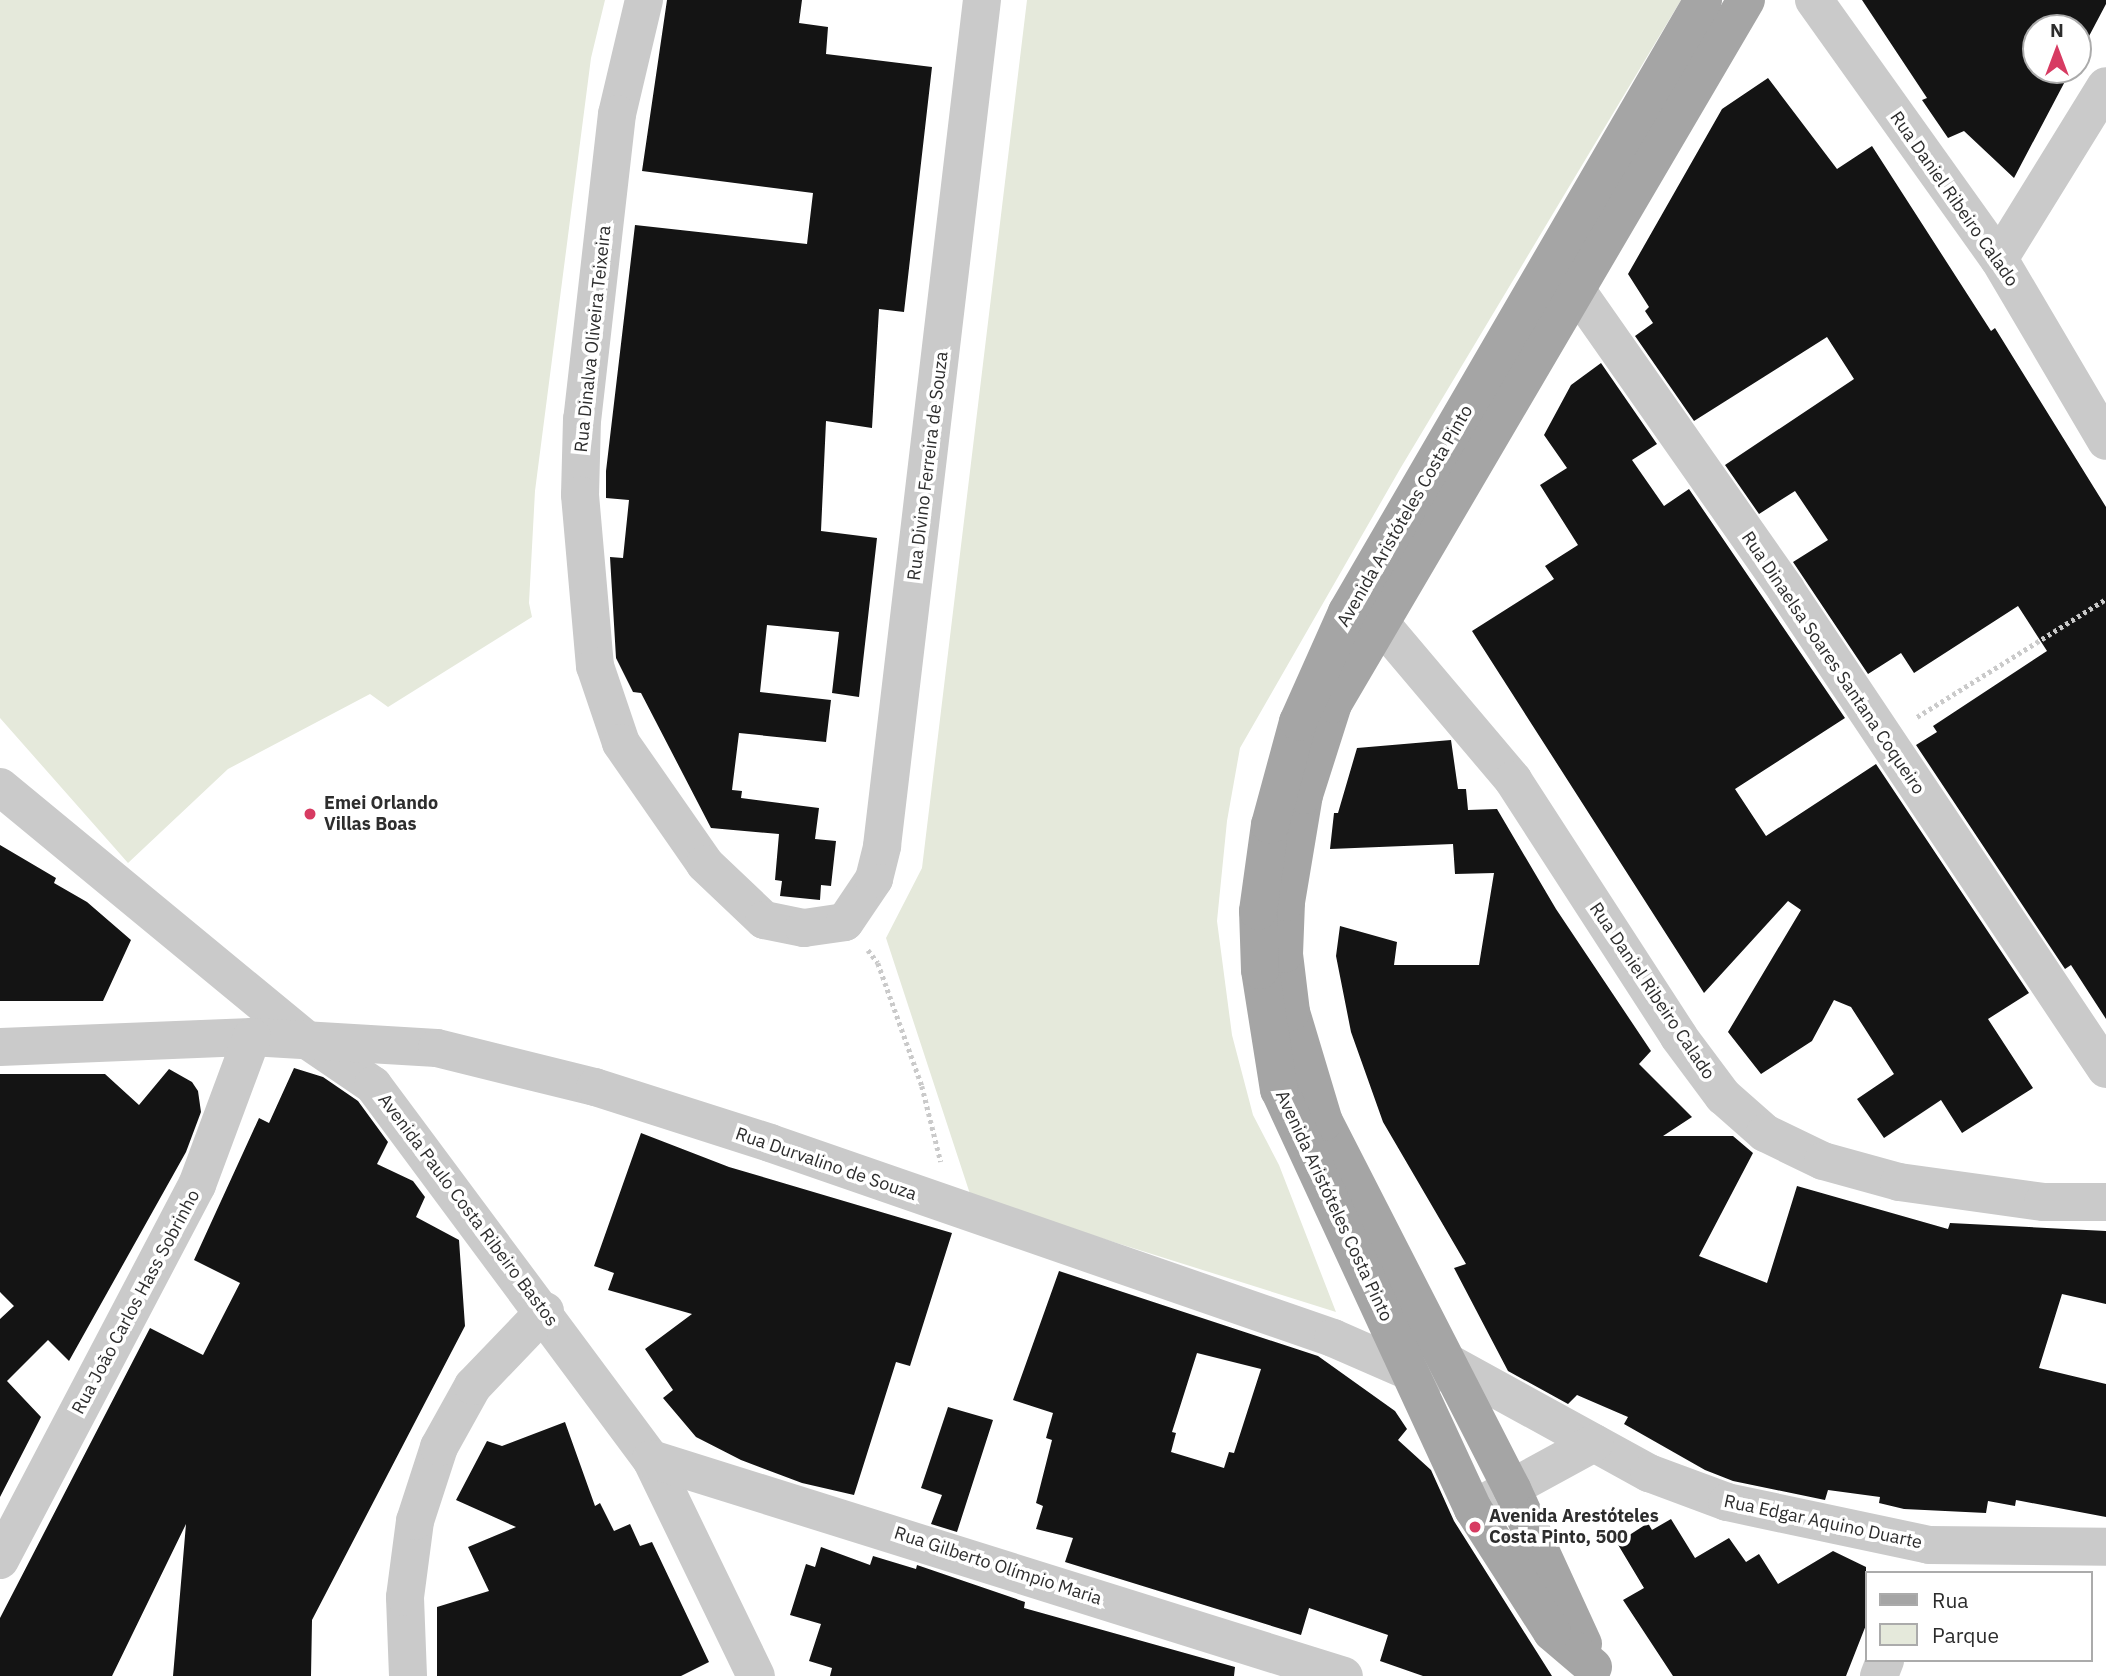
<!DOCTYPE html>
<html>
<head>
<meta charset="utf-8">
<style>
	body { margin:0 }
	#map { position:relative; width:2106px; height:1676px; overflow:hidden; background:#fff; font-family:"IBM Plex Sans",sans-serif }
	div>[style] { position:absolute }
	.green>* { inset:0; background:#e5e9db }
	.building>* { inset:0; background:#141414 }
	.path>* { height:4.5px; margin-top:-2.25px; transform-origin:0; background:repeating-linear-gradient(90deg,#cacaca 0 3.5px,transparent 0 7px) }
	.minor>* { height:38px; margin:-19px; padding:0 19px; transform-origin:19px; border-radius:19px; background:#cacaca }
	.major>* { height:38px; margin:-19px; padding:0 19px; transform-origin:19px; border-radius:19px; background:#a5a5a5 }
	.dots>* { width:19px; height:19px; translate:-50% -50%; box-sizing:border-box; border:4px solid #fff; border-radius:50% }
	span { translate:-50% -50%; white-space:nowrap; text-align:center; line-height:1.15; -webkit-text-stroke:7px #fff; paint-order:stroke }
	.street-label { font-size:18px; color:#2d2d2d }
	.poi-label { font-size:18px; color:#2d2d2d; font-weight:700 }
	.left { translate:0 -50%; text-align:left }
	.legend { position:absolute; left:1865px; top:1571px; width:228px; height:91px; box-sizing:border-box; background:#fff; border:2px solid #ababab; margin:0; padding:9px 12px; list-style:none; font-size:21px; color:#2d2d2d }
	.legend li { display:flex; align-items:center; gap:14px; height:35px }
	.legend b { width:35px; border:2px solid #ababab }
	.north { position:absolute; left:2022px; top:14px; width:70px; height:70px; box-sizing:border-box; background:#fff; border:2px solid #ababab; border-radius:50%; rotate:0deg; font-size:19px; font-weight:700; line-height:28px; text-align:center; color:#2d2d2d }
	.north::after { content:''; display:block; margin:auto; width:24px; height:32px; background:#d73b62; clip-path:polygon(50% 0,100% 100%,50% 72%,0 100%) }
</style>
</head>
<body>
<div id="map">
	<div class="green">
		<i style="clip-path:polygon(0 0,605px 0,591px 58px,535px 491px,529px 603px,532px 617px,388px 707px,370px 694px,228px 769px,128px 863px,0 718px)"></i>
		<i style="clip-path:polygon(1027px 0,1681px 0,1400px 469px,1240px 748px,1227px 821px,1217px 921px,1232px 1035px,1253px 1115px,1279px 1165px,1336px 1312px,971px 1197px,886px 938px,922px 868px)"></i>
	</div>
	<div class="building">
		<i style="clip-path:polygon(667px 0,802px 0,799px 23px,828px 27px,826px 54px,932px 67px,904px 312px,879px 309px,872px 428px,826px 421px,821px 531px,877px 538px,859px 697px,832px 693px,839px 632px,767px 625px,760px 692px,831px 700px,826px 742px,739px 733px,732px 790px,742px 791px,741px 798px,819px 808px,815px 839px,836px 841px,831px 886px,821px 885px,820px 900px,780px 896px,782px 881px,775px 880px,779px 834px,711px 828px,641px 693px,633px 692px,616px 658px,610px 557px,623px 558px,629px 500px,606px 498px,606px 471px,635px 225px,807px 244px,813px 193px,642px 171px)"></i>
		<i style="clip-path:polygon(1862px 0,2106px 0,2106px 4px,2078px 57px,2078px 28px,2036px 28px,2036px 70px,2071px 70px,2014px 178px,1964px 131px,1948px 138px,1922px 100px,1927px 98px)"></i>
		<i style="clip-path:polygon(1768px 78px,1837px 169px,1872px 146px,1991px 331px,1995px 328px,2106px 507px,2106px 1019px,2071px 965px,2065px 969px,1916px 745px,1937px 732px,1933px 726px,2047px 651px,2018px 606px,1914px 673px,1901px 653px,1868px 674px,1793px 562px,1828px 540px,1795px 491px,1759px 514px,1725px 465px,1854px 379px,1827px 337px,1694px 421px,1635px 336px,1653px 323px,1645px 311px,1649px 307px,1628px 274px,1722px 109px)"></i>
		<i style="clip-path:polygon(1601px 363px,1657px 444px,1632px 460px,1664px 506px,1689px 489px,1845px 718px,1735px 789px,1766px 836px,1876px 764px,2029px 993px,1988px 1019px,2033px 1088px,1962px 1133px,1941px 1100px,1884px 1138px,1857px 1099px,1894px 1074px,1851px 1007px,1834px 1000px,1812px 1041px,1761px 1074px,1728px 1032px,1801px 910px,1788px 901px,1704px 993px,1472px 631px,1554px 579px,1545px 566px,1578px 545px,1540px 485px,1567px 468px,1544px 435px,1571px 385px)"></i>
		<i style="clip-path:polygon(1451px 740px,1458px 789px,1466px 789px,1468px 810px,1497px 809px,1556px 909px,1651px 1051px,1639px 1064px,1692px 1117px,1663px 1136px,1733px 1136px,1753px 1153px,1699px 1256px,1767px 1283px,1797px 1186px,1948px 1229px,1950px 1223px,2106px 1231px,2106px 1304px,2062px 1294px,2039px 1368px,2106px 1384px,2106px 1517px,2016px 1500px,2015px 1506px,1988px 1501px,1986px 1513px,1904px 1509px,1879px 1503px,1880px 1497px,1828px 1490px,1825px 1500px,1733px 1481px,1705px 1470px,1624px 1424px,1628px 1417px,1577px 1395px,1568px 1404px,1508px 1371px,1454px 1268px,1466px 1264px,1383px 1122px,1351px 1032px,1336px 956px,1340px 926px,1397px 942px,1394px 965px,1479px 965px,1494px 873px,1455px 874px,1453px 844px,1330px 849px,1334px 813px,1338px 813px,1357px 748px)"></i>
		<i style="clip-path:polygon(0 845px,56px 878px,54px 883px,87px 902px,131px 940px,103px 1001px,0 1001px)"></i>
		<i style="clip-path:polygon(294px 1068px,323px 1077px,358px 1101px,388px 1142px,377px 1164px,413px 1181px,425px 1197px,416px 1217px,459px 1240px,465px 1326px,312px 1620px,311px 1676px,173px 1676px,186px 1524px,112px 1676px,0 1676px,0 1618px,150px 1328px,203px 1355px,240px 1283px,194px 1260px,259px 1118px,269px 1123px)"></i>
		<i style="clip-path:polygon(169px 1069px,192px 1082px,198px 1091px,201px 1112px,186px 1152px,69px 1361px,48px 1340px,7px 1381px,41px 1417px,0 1497px,0 1319px,14px 1306px,0 1292px,0 1074px,105px 1074px,139px 1105px)"></i>
		<i style="clip-path:polygon(641px 1133px,729px 1167px,952px 1233px,910px 1366px,896px 1362px,854px 1495px,802px 1483px,741px 1460px,696px 1437px,663px 1398px,673px 1390px,645px 1349px,692px 1314px,608px 1290px,614px 1273px,594px 1266px)"></i>
		<i style="clip-path:polygon(evenodd,1059px 1271px,1318px 1356px,1395px 1411px,1407px 1429px,1398px 1440px,1431px 1470px,1454px 1521px,1552px 1676px,1423px 1676px,1380px 1661px,1388px 1635px,1309px 1608px,1301px 1635px,1065px 1562px,1073px 1538px,1036px 1529px,1043px 1506px,1036px 1503px,1052px 1440px,1046px 1438px,1053px 1413px,1013px 1400px,1059px 1271px,1197px 1353px,1261px 1369px,1234px 1453px,1229px 1452px,1224px 1468px,1171px 1452px,1176px 1433px,1172px 1432px,1197px 1353px)"></i>
		<i style="clip-path:polygon(948px 1407px,993px 1420px,957px 1532px,931px 1524px,942px 1495px,921px 1488px)"></i>
		<i style="clip-path:polygon(565px 1422px,595px 1506px,600px 1503px,614px 1531px,630px 1524px,640px 1546px,652px 1542px,709px 1662px,681px 1676px,437px 1676px,437px 1607px,489px 1591px,468px 1547px,516px 1527px,456px 1500px,487px 1441px,502px 1446px)"></i>
		<i style="clip-path:polygon(1671px 1519px,1695px 1558px,1729px 1538px,1746px 1562px,1759px 1554px,1778px 1584px,1833px 1551px,1866px 1567px,1866px 1625px,1846px 1676px,1673px 1676px,1623px 1600px,1644px 1588px,1617px 1543px,1648px 1523px,1652px 1530px)"></i>
		<i style="clip-path:polygon(821px 1547px,870px 1565px,873px 1556px,916px 1569px,917px 1565px,1025px 1602px,1024px 1608px,1235px 1667px,1234px 1676px,830px 1676px,832px 1668px,809px 1661px,821px 1624px,790px 1615px,806px 1564px,815px 1567px)"></i>
	</div>
	<div class="path">
		<i style="left:1917px;top:717px;width:223px;rotate:-32deg"></i>
		<i style="left:868px;top:950px;width:16px;rotate:52deg"></i>
		<i style="left:878px;top:963px;width:131px;rotate:70.3deg"></i>
		<i style="left:922px;top:1086px;width:78px;rotate:76deg"></i>
	</div>
	<div class="minor">
		<i style="left:644px;top:0;width:117px;rotate:103.3deg"></i>
		<i style="left:617px;top:114px;width:307px;rotate:96.5deg"></i>
		<i style="left:582px;top:419px;width:76px;rotate:91.5deg"></i>
		<i style="left:580px;top:495px;width:172px;rotate:85deg"></i>
		<i style="left:595px;top:666px;width:81px;rotate:71.3deg"></i>
		<i style="left:621px;top:743px;width:147px;rotate:55.2deg"></i>
		<i style="left:705px;top:864px;width:81px;rotate:43.5deg"></i>
		<i style="left:764px;top:920px;width:41px;rotate:11.3deg"></i>
		<i style="left:804px;top:928px;width:41px;rotate:-8.3deg"></i>
		<i style="left:845px;top:922px;width:52px;rotate:-56deg"></i>
		<i style="left:874px;top:879px;width:34px;rotate:-76deg"></i>
		<i style="left:882px;top:846px;width:852px;rotate:-83.26deg"></i>
		<i style="left:1814px;top:0;width:318px;rotate:54.5deg"></i>
		<i style="left:1999px;top:259px;width:211px;rotate:59.5deg"></i>
		<i style="left:1999px;top:259px;width:203px;rotate:-58.3deg"></i>
		<i style="left:1550px;top:271px;width:34px;rotate:37deg"></i>
		<i style="left:1577px;top:291px;width:365px;rotate:55deg"></i>
		<i style="left:1786px;top:590px;width:576px;rotate:56.25deg"></i>
		<i style="left:1349px;top:613px;width:36px;rotate:21deg"></i>
		<i style="left:1383px;top:626px;width:202px;rotate:49.8deg"></i>
		<i style="left:1513px;top:780px;width:306px;rotate:57.1deg"></i>
		<i style="left:1679px;top:1037px;width:74px;rotate:53.3deg"></i>
		<i style="left:1723px;top:1096px;width:56px;rotate:41.4deg"></i>
		<i style="left:1765px;top:1133px;width:64px;rotate:25.8deg"></i>
		<i style="left:1823px;top:1161px;width:79px;rotate:15.4deg"></i>
		<i style="left:1899px;top:1182px;width:145px;rotate:7.9deg"></i>
		<i style="left:2043px;top:1202px;width:63px"></i>
		<i style="left:0;top:787px;width:398px;rotate:39.5deg"></i>
		<i style="left:307px;top:1040px;width:80px;rotate:34.3deg"></i>
		<i style="left:373px;top:1085px;width:466px;rotate:53.4deg"></i>
		<i style="left:651px;top:1459px;width:241px;rotate:64.2deg"></i>
		<i style="left:0;top:1047px;width:252px;rotate:-2.3deg"></i>
		<i style="left:252px;top:1037px;width:185px;rotate:3.4deg"></i>
		<i style="left:437px;top:1048px;width:163px;rotate:13.9deg"></i>
		<i style="left:595px;top:1087px;width:184px;rotate:17.7deg"></i>
		<i style="left:770px;top:1143px;width:596px;rotate:19.1deg"></i>
		<i style="left:1333px;top:1338px;width:87px;rotate:23.6deg"></i>
		<i style="left:1413px;top:1373px;width:18px;rotate:6deg"></i>
		<i style="left:1445px;top:1361px;width:233px;rotate:28.8deg"></i>
		<i style="left:1649px;top:1473px;width:83px;rotate:20.4deg"></i>
		<i style="left:1727px;top:1502px;width:207px;rotate:12deg"></i>
		<i style="left:1929px;top:1545px;width:177px;rotate:0.6deg"></i>
		<i style="left:651px;top:1459px;width:726px;rotate:17.39deg"></i>
		<i style="left:1473px;top:1509px;width:138px;rotate:-28.6deg"></i>
		<i style="left:0;top:1560px;width:424px;rotate:-62.3deg"></i>
		<i style="left:197px;top:1185px;width:158px;rotate:-69.6deg"></i>
		<i style="left:408px;top:1676px;width:79px;rotate:-92.2deg"></i>
		<i style="left:405px;top:1597px;width:77px;rotate:-82.5deg"></i>
		<i style="left:415px;top:1521px;width:78px;rotate:-72deg"></i>
		<i style="left:439px;top:1447px;width:70px;rotate:-60.9deg"></i>
		<i style="left:473px;top:1386px;width:104px;rotate:-46.2deg"></i>
		<i style="left:1879px;top:1676px;width:17px;rotate:-69deg"></i>
	</div>
	<div class="major">
		<i style="left:1583px;top:1644px;width:170px;rotate:-114.6deg"></i>
		<i style="left:1512px;top:1489px;width:412px;rotate:-117.1deg"></i>
		<i style="left:1324px;top:1122px;width:115px;rotate:-106.7deg"></i>
		<i style="left:1291px;top:1012px;width:58px;rotate:-96.9deg"></i>
		<i style="left:1284px;top:954px;width:52px;rotate:-87.8deg"></i>
		<i style="left:1286px;top:902px;width:109px;rotate:-80.5deg"></i>
		<i style="left:1304px;top:795px;width:96px;rotate:-72.3deg"></i>
		<i style="left:1333px;top:704px;width:816px;rotate:-59.6deg"></i>
		<i style="left:1593px;top:1667px;width:54px;rotate:-139.5deg"></i>
		<i style="left:1552px;top:1632px;width:146px;rotate:-122.7deg"></i>
		<i style="left:1473px;top:1509px;width:462px;rotate:-114.8deg"></i>
		<i style="left:1279px;top:1090px;width:121px;rotate:-99deg"></i>
		<i style="left:1260px;top:970px;width:59px;rotate:-91.9deg"></i>
		<i style="left:1258px;top:911px;width:87px;rotate:-82.1deg"></i>
		<i style="left:1270px;top:825px;width:107px;rotate:-74.8deg"></i>
		<i style="left:1298px;top:722px;width:120px;rotate:-66deg"></i>
		<i style="left:1347px;top:612px;width:708px;rotate:-59.81deg"></i>
	</div>
	<div class="dots">
		<i style="left:310px;top:814px;background:#d73b62"></i>
		<i style="left:1475px;top:1527px;background:#d73b62"></i>
	</div>
	<div class="street-label">
		<span style="left:1954px;top:199px;rotate:55deg">Rua Daniel Ribeiro Calado</span>
		<span style="left:593px;top:339px;rotate:-84deg">Rua Dinalva Oliveira Teixeira</span>
		<span style="left:928px;top:466px;rotate:-83deg">Rua Divino Ferreira de Souza</span>
		<span style="left:1405px;top:516px;rotate:-60deg">Avenida Aristóteles Costa Pinto</span>
		<span style="left:1833px;top:663px;rotate:56deg">Rua Dinaelsa Soares Santana Coqueiro</span>
		<span style="left:1652px;top:991px;rotate:56deg">Rua Daniel Ribeiro Calado</span>
		<span style="left:826px;top:1164px;rotate:19deg">Rua Durvalino de Souza</span>
		<span style="left:1334px;top:1206px;rotate:65deg">Avenida Aristóteles Costa Pinto</span>
		<span style="left:468px;top:1210px;rotate:53deg">Avenida Paulo Costa Ribeiro Bastos</span>
		<span style="left:136px;top:1302px;rotate:-62deg">Rua João Carlos Hass Sobrinho</span>
		<span style="left:1823px;top:1522px;rotate:12deg">Rua Edgar Aquino Duarte</span>
		<span style="left:998px;top:1566px;rotate:18deg">Rua Gilberto Olímpio Maria</span>
	</div>
	<div class="poi-label">
		<span class="left" style="left:324px;top:814px">Emei Orlando<br>Villas Boas</span>
		<span class="left" style="left:1489px;top:1527px">Avenida Arestóteles<br>Costa Pinto, 500</span>
	</div>
	<ul class="legend">
	<li><b style="height:9px;background:#a5a5a5"></b>Rua</li>
	<li><b style="height:19px;background:#e5e9db"></b>Parque</li>
	</ul>
	<div class="north">N</div>
</div>
</body>
</html>
